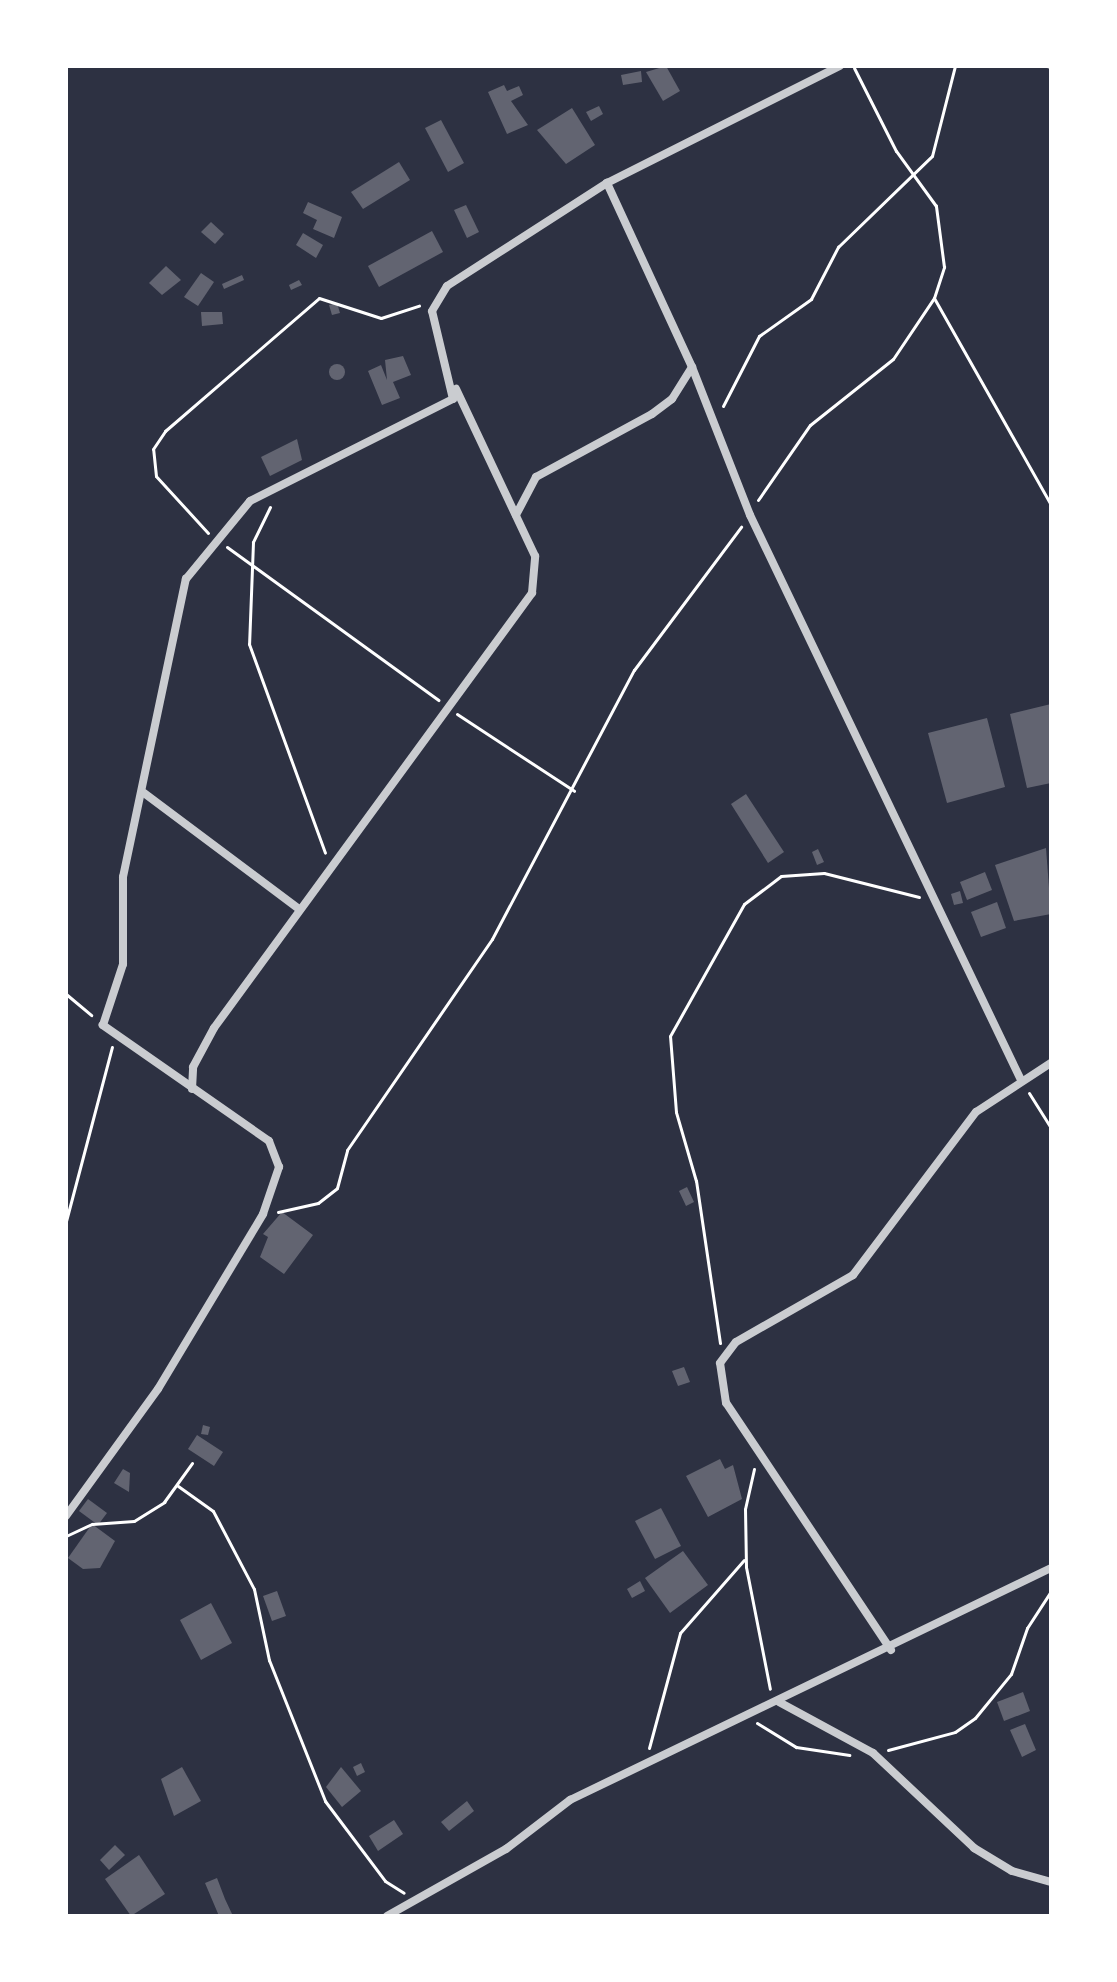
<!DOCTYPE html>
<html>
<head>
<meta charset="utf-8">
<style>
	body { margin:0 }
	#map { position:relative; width:1117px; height:1982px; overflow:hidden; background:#2d3142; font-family:Montserrat,sans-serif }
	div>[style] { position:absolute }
	.building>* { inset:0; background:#626471 }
	.round { border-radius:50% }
	.path>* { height:3px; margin:-1.5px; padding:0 1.5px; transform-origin:1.5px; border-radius:1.5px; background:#fff }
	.minor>* { height:8px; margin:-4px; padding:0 4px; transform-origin:4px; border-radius:4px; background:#caccd0 }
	span { translate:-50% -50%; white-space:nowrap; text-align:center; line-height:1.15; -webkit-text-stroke:7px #fff; paint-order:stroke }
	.frame { position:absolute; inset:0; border:68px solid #fff; pointer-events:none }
</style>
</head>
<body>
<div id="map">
	<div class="building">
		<i style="clip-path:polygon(666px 66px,680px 91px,663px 101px,646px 72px)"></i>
		<i style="clip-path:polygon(641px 71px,642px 82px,623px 85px,621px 75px)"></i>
		<i style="clip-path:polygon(504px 85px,507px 91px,519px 86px,523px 95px,511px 101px,528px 125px,507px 134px,488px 92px)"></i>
		<i style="clip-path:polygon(599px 106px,603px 114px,591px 121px,586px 112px)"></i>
		<i style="clip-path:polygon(572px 108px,595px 145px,566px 164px,537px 130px)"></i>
		<i style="clip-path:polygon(441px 120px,464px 163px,448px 172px,425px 128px)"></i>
		<i style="clip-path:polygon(399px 162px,410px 180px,363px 209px,351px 192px)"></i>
		<i style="clip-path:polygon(308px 202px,342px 217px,334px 238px,313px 229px,317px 220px,303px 213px)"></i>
		<i style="clip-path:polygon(466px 205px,479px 232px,467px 238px,454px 210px)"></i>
		<i style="clip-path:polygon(211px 222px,224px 234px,215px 244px,201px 232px)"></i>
		<i style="clip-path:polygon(432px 231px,443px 252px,379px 287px,368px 266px)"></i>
		<i style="clip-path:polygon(303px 233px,323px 245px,316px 258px,296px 245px)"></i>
		<i style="clip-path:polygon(166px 266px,181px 280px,162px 295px,149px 283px)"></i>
		<i style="clip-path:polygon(201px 273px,214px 282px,198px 306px,184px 297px)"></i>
		<i style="clip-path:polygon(242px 275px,244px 280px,224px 289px,222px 284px)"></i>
		<i style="clip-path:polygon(299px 280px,302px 285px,291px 290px,289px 285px)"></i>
		<i style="clip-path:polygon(337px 303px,340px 313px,332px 315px,329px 305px)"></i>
		<i style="clip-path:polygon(201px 312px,222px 312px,223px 324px,202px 326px)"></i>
		<i style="clip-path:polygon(403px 356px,411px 375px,393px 382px,400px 398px,382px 405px,368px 371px,381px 365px,387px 380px,385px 360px)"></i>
		<i class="round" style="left:329px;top:364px;width:16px;height:16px"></i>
		<i style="clip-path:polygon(297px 439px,302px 460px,270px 476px,261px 457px)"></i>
		<i style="clip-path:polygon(1051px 704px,1051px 783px,1027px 788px,1010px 714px)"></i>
		<i style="clip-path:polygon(987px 718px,1005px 787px,947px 803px,928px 733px)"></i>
		<i style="clip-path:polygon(746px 794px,784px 852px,768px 863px,731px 804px)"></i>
		<i style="clip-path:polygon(1046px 848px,1051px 914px,1014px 921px,995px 865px)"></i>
		<i style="clip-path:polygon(818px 849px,824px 862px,817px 865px,812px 852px)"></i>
		<i style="clip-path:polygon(985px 872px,992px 890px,967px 900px,960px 882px)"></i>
		<i style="clip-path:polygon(960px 891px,963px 903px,954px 905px,951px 894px)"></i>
		<i style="clip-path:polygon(997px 902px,1006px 928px,981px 937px,971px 912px)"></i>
		<i style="clip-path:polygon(687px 1187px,694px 1202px,686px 1206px,679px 1191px)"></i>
		<i style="clip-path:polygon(282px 1212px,313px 1235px,284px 1274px,260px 1257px,268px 1237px,263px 1234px)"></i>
		<i style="clip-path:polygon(684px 1367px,690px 1382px,678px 1386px,672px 1371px)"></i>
		<i style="clip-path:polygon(203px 1425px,210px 1427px,208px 1435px,201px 1434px)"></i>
		<i style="clip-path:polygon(197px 1435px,223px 1452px,214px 1466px,188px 1449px)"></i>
		<i style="clip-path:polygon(720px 1459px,725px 1469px,733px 1465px,742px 1499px,708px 1517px,686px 1476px)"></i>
		<i style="clip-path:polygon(123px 1469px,130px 1473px,129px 1492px,114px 1483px)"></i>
		<i style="clip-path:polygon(88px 1499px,107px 1513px,98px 1525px,79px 1511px)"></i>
		<i style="clip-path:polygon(661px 1508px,681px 1546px,655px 1559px,635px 1521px)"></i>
		<i style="clip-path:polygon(92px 1524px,115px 1541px,100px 1568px,83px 1569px,68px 1558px)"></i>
		<i style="clip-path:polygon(683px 1551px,708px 1585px,670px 1613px,645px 1578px)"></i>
		<i style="clip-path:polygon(640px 1581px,645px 1591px,632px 1598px,627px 1589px)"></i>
		<i style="clip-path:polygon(277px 1591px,286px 1616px,272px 1621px,263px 1596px)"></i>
		<i style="clip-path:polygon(211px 1603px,232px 1643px,201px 1660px,180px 1620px)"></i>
		<i style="clip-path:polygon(1023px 1692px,1030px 1711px,1004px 1721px,997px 1702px)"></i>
		<i style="clip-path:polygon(1025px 1724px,1036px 1750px,1022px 1757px,1010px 1730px)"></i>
		<i style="clip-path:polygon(361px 1763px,365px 1772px,357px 1776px,353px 1767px)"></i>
		<i style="clip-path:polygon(182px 1767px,201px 1801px,174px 1816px,161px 1779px)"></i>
		<i style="clip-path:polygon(341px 1767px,361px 1791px,342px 1807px,326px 1787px)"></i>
		<i style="clip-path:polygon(467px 1801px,474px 1811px,449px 1831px,441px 1822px)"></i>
		<i style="clip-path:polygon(394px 1820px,403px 1834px,378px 1851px,369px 1836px)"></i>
		<i style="clip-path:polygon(115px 1845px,125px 1855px,109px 1870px,100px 1860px)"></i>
		<i style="clip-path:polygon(139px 1855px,165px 1894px,131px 1916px,105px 1879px)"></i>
		<i style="clip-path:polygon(217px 1878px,225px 1899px,233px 1916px,219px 1916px,205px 1883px)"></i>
	</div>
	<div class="path">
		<i style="left:1047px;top:66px;width:4px;rotate:14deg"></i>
		<i style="left:934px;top:298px;width:238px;rotate:60.5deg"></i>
		<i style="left:723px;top:406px;width:79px;rotate:-62.8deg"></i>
		<i style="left:759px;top:336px;width:64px;rotate:-35.4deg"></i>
		<i style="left:811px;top:299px;width:59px;rotate:-62.6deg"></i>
		<i style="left:838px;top:247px;width:131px;rotate:-44.1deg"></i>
		<i style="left:932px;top:156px;width:93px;rotate:-75.7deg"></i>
		<i style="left:758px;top:500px;width:91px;rotate:-55.3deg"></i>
		<i style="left:810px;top:425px;width:106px;rotate:-38.5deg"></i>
		<i style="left:893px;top:359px;width:73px;rotate:-56.1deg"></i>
		<i style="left:934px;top:298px;width:33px;rotate:-72deg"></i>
		<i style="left:944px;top:267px;width:62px;rotate:-97.5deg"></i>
		<i style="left:936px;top:206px;width:68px;rotate:-126deg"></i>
		<i style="left:896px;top:151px;width:93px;rotate:-116.8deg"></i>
		<i style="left:270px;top:507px;width:39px;rotate:116deg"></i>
		<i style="left:253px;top:542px;width:102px;rotate:92.2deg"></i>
		<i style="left:249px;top:644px;width:222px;rotate:70deg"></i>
		<i style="left:208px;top:533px;width:77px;rotate:-132.4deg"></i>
		<i style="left:156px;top:476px;width:27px;rotate:-96deg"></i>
		<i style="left:153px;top:449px;width:22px;rotate:-56deg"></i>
		<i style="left:165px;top:431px;width:203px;rotate:-40.8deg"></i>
		<i style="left:319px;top:298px;width:65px;rotate:17.9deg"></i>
		<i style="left:381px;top:318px;width:40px;rotate:-18deg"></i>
		<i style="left:227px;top:547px;width:261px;rotate:35.9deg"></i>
		<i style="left:457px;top:714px;width:140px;rotate:33.3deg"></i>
		<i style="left:66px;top:994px;width:33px;rotate:40deg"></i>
		<i style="left:1029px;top:1093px;width:41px;rotate:57.8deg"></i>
		<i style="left:278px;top:1212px;width:41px;rotate:-12.7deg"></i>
		<i style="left:318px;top:1203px;width:24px;rotate:-38deg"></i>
		<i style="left:337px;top:1188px;width:39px;rotate:-75deg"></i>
		<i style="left:347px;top:1150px;width:256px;rotate:-55.5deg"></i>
		<i style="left:492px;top:939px;width:304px;rotate:-62.2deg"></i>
		<i style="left:634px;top:670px;width:179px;rotate:-53.2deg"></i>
		<i style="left:66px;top:1221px;width:180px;rotate:-75.2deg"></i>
		<i style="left:720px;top:1343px;width:164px;rotate:-98.4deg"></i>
		<i style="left:696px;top:1181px;width:72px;rotate:-106.2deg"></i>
		<i style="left:676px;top:1112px;width:76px;rotate:-94.5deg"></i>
		<i style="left:670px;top:1036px;width:151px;rotate:-60.7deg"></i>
		<i style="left:744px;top:904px;width:46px;rotate:-37.1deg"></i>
		<i style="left:781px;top:876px;width:43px;rotate:-4deg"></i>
		<i style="left:824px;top:873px;width:98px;rotate:14.2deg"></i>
		<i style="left:754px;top:1469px;width:41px;rotate:102.7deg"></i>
		<i style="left:745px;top:1509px;width:58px;rotate:89deg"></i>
		<i style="left:746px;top:1567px;width:124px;rotate:78.9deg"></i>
		<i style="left:178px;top:1486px;width:43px;rotate:35.5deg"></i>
		<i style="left:213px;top:1511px;width:88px;rotate:62.3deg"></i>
		<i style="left:254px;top:1589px;width:73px;rotate:78.1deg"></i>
		<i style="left:269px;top:1660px;width:152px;rotate:68.3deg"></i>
		<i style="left:325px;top:1801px;width:100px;rotate:53.1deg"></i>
		<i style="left:385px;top:1881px;width:22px;rotate:32deg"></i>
		<i style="left:66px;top:1536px;width:29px;rotate:-25deg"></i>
		<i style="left:92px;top:1524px;width:42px;rotate:-4.1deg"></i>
		<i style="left:134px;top:1521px;width:36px;rotate:-32deg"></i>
		<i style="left:164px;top:1502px;width:48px;rotate:-54.3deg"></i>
		<i style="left:757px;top:1723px;width:46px;rotate:31.6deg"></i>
		<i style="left:796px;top:1747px;width:54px;rotate:8.6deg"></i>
		<i style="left:649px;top:1748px;width:119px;rotate:-74.9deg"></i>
		<i style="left:680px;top:1633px;width:97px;rotate:-48.8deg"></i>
		<i style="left:888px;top:1750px;width:69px;rotate:-15deg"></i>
		<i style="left:955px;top:1732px;width:24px;rotate:-35deg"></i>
		<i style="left:975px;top:1718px;width:57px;rotate:-50.7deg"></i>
		<i style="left:1011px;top:1674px;width:49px;rotate:-70.8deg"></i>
		<i style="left:1027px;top:1628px;width:44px;rotate:-57deg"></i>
	</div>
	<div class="minor">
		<i style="left:692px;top:367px;width:159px;rotate:68.6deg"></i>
		<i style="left:750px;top:515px;width:627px;rotate:64.38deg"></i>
		<i style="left:516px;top:515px;width:43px;rotate:-62.2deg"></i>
		<i style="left:536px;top:477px;width:132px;rotate:-28.5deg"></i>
		<i style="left:652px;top:414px;width:25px;rotate:-37deg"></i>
		<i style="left:672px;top:399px;width:38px;rotate:-58deg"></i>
		<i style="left:692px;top:367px;width:203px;rotate:-114.8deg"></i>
		<i style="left:144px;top:793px;width:194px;rotate:36.8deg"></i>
		<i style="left:192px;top:1089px;width:22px;rotate:-87deg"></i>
		<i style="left:193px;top:1067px;width:44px;rotate:-61.7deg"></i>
		<i style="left:214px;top:1028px;width:539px;rotate:-53.83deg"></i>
		<i style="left:532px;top:593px;width:37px;rotate:-85deg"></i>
		<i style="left:535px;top:556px;width:185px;rotate:-115.3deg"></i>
		<i style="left:66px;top:1516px;width:157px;rotate:-54.1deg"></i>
		<i style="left:158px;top:1389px;width:204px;rotate:-59deg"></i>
		<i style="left:263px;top:1214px;width:50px;rotate:-71.2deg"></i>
		<i style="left:279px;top:1167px;width:28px;rotate:-111deg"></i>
		<i style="left:269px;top:1141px;width:203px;rotate:-145.1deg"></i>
		<i style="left:103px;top:1025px;width:64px;rotate:-71.8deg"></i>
		<i style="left:123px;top:964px;width:87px;rotate:-90deg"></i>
		<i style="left:123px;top:877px;width:305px;rotate:-78.1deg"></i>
		<i style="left:186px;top:579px;width:101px;rotate:-50.6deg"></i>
		<i style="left:250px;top:501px;width:227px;rotate:-26.7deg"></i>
		<i style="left:453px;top:399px;width:90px;rotate:-103.4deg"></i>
		<i style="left:432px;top:311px;width:29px;rotate:-59deg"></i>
		<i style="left:447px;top:286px;width:190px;rotate:-32.8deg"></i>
		<i style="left:607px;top:183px;width:261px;rotate:-26.7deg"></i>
		<i style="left:891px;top:1650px;width:297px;rotate:-123.7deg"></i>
		<i style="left:726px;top:1403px;width:40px;rotate:-98.5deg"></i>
		<i style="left:720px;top:1363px;width:26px;rotate:-53deg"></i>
		<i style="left:736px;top:1342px;width:135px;rotate:-29.8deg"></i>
		<i style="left:853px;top:1275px;width:204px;rotate:-53deg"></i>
		<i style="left:976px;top:1112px;width:90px;rotate:-33.2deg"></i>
		<i style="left:779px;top:1702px;width:107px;rotate:28.5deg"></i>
		<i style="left:873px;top:1753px;width:139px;rotate:43.2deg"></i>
		<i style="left:974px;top:1848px;width:44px;rotate:31.2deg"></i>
		<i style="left:1012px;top:1871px;width:41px;rotate:15.8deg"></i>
		<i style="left:387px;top:1916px;width:137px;rotate:-29.4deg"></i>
		<i style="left:506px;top:1849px;width:81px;rotate:-37.4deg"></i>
		<i style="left:570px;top:1800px;width:534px;rotate:-25.75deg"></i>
	</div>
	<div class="frame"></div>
</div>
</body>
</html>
